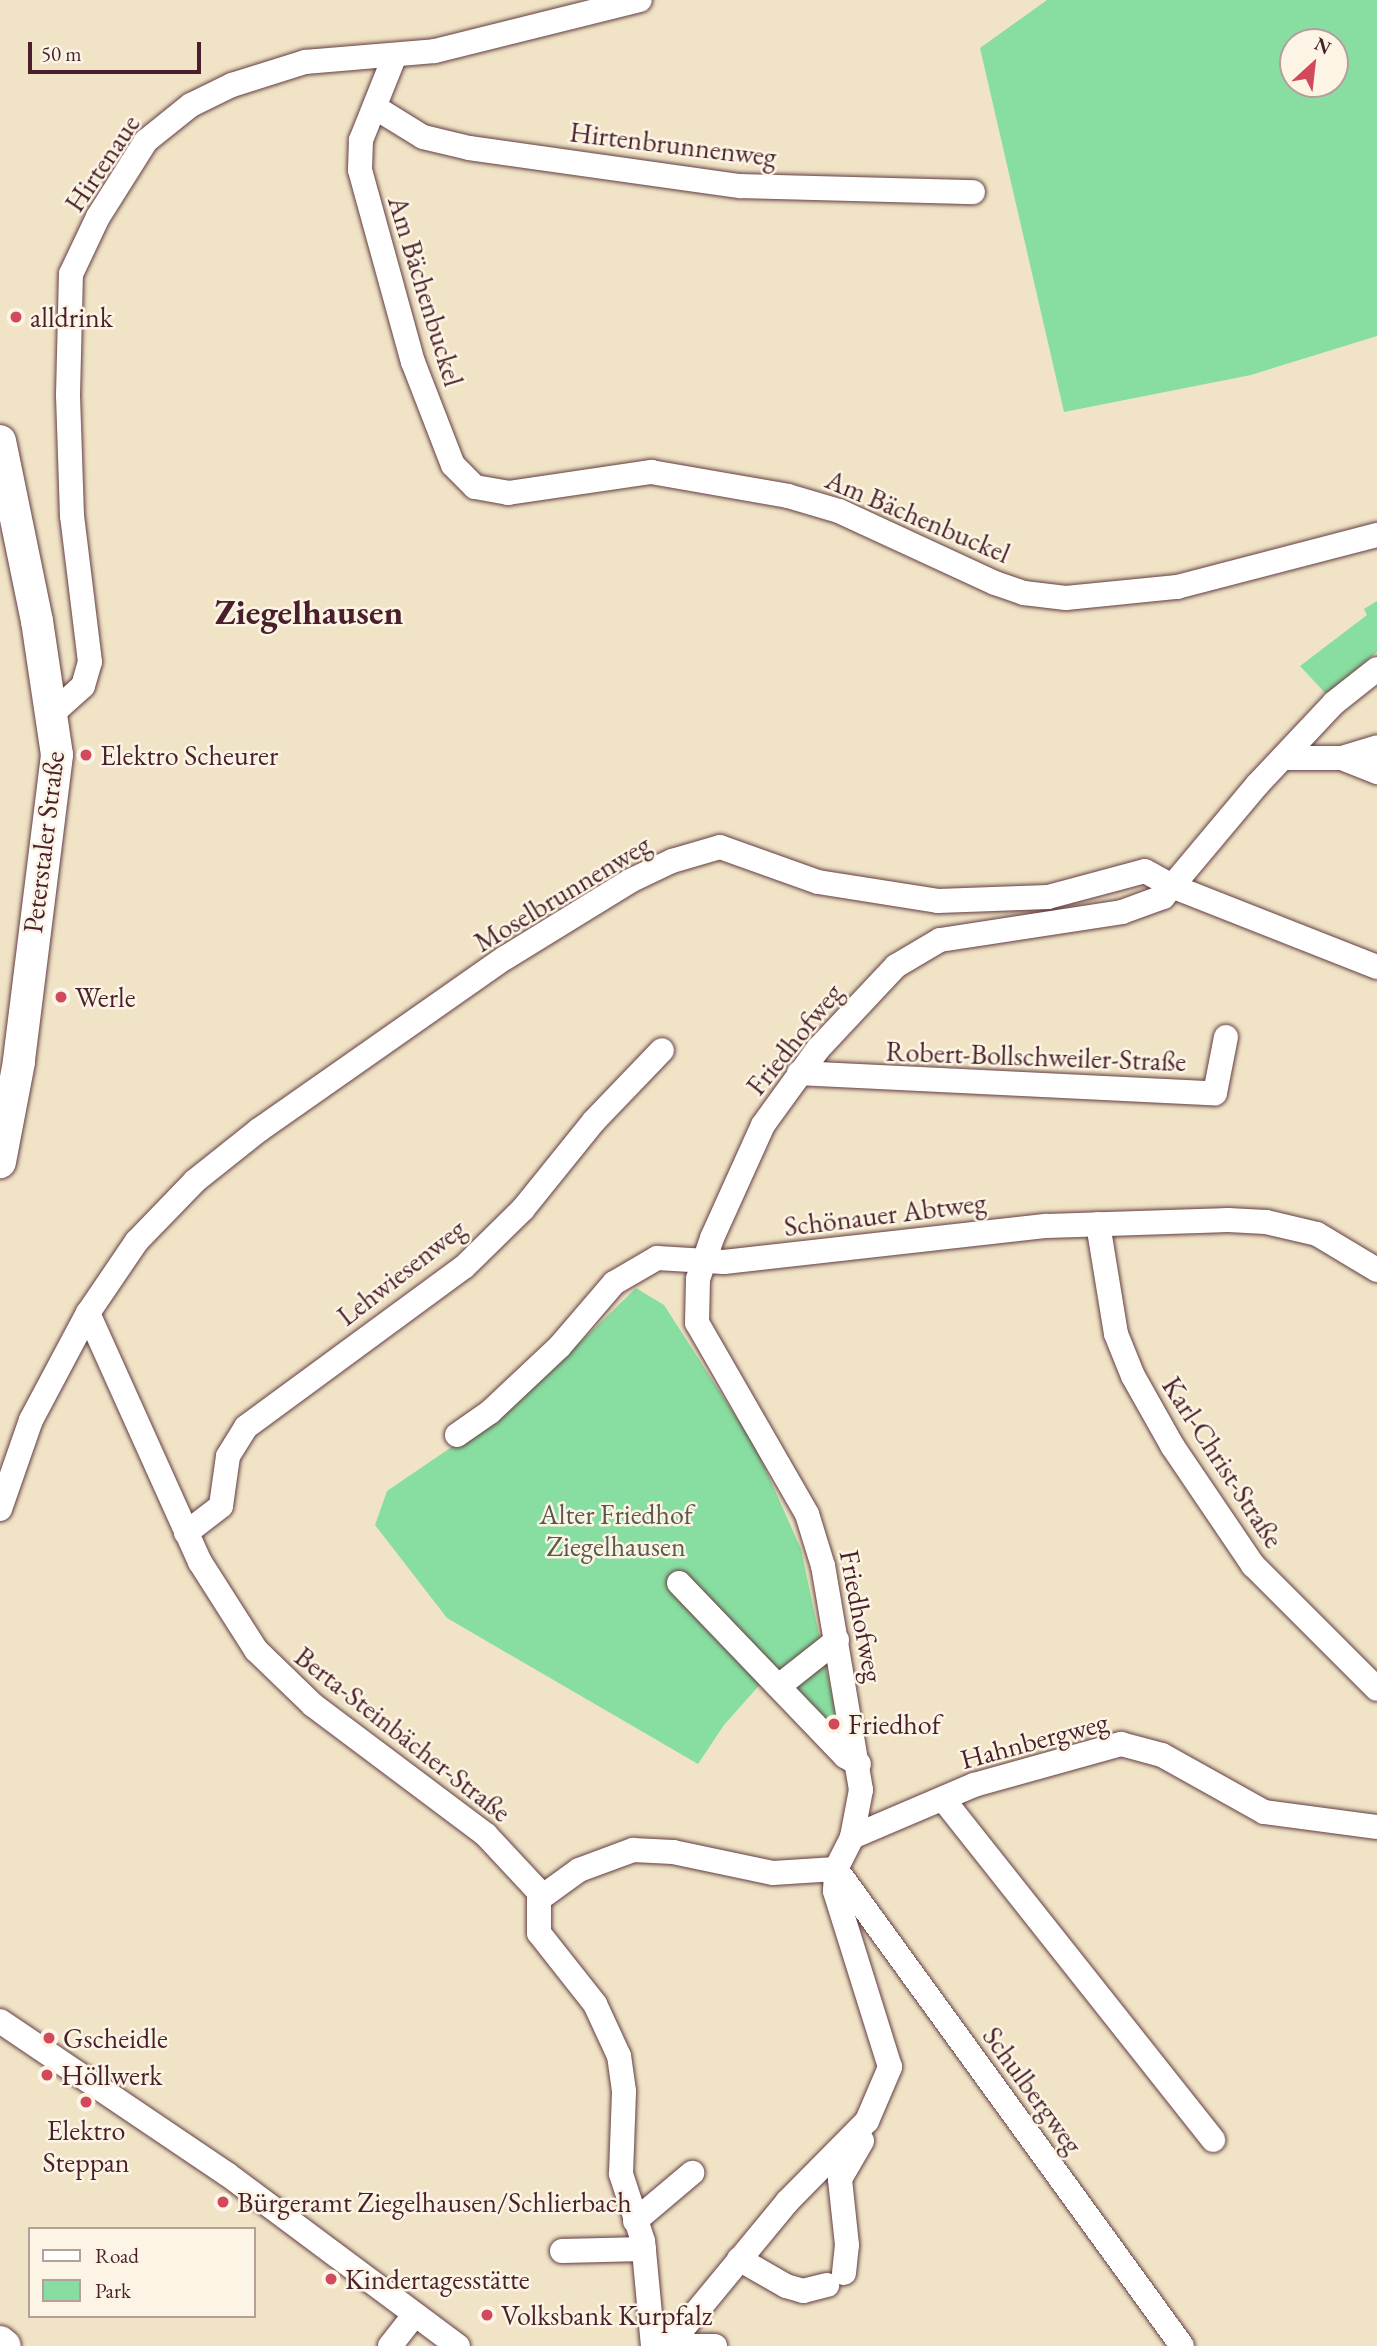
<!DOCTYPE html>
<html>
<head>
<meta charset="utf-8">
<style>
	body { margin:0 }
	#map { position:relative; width:1377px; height:2346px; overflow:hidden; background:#f1e4c6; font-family:"EB Garamond",serif }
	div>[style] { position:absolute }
	.green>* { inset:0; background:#88dea0 }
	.roads { filter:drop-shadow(0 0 2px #633d42) drop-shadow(0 0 2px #633d42) }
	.minor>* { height:24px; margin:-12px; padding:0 12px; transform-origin:12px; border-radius:12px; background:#fff }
	.major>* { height:32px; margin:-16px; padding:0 16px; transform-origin:16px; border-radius:16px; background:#fff }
	.dots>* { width:19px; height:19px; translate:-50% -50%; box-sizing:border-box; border:4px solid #fcf5e5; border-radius:50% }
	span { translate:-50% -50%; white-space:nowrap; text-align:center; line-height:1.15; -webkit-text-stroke:5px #fcf5e5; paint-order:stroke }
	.street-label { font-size:28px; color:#4a1f2b }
	.poi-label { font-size:28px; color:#4a1f2b }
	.left { translate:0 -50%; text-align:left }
	.park-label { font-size:28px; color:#5d584e }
	.district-label { font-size:35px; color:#4a1f2b; font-weight:700 }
	.legend { position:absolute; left:28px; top:2227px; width:228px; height:91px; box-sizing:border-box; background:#fcf5e5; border:2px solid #b59f9b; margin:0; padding:9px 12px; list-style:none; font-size:21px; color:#4a1f2b }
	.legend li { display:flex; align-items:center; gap:14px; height:35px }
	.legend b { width:35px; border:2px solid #b59f9b }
	.north { position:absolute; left:1279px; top:28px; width:70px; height:70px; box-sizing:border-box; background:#fcf5e5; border:2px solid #b59f9b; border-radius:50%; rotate:27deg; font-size:19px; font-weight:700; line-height:28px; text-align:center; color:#4a1f2b }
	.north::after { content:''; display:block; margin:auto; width:24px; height:32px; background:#d1495b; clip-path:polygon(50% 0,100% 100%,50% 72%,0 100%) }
	.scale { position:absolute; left:28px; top:42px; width:173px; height:32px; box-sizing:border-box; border:4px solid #4a1f2b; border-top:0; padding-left:9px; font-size:21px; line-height:24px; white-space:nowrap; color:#4a1f2b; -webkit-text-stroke:5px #fcf5e5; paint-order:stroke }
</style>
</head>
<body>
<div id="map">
	<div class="green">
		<i style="clip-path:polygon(evenodd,1047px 0,1377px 0,1377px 336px,1251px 375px,1064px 412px,980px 48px,1047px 0,1335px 42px,1335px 84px,1293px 84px,1293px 42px,1335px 42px)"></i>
		<i style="clip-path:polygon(1377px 601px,1377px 652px,1326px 694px,1300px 666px,1367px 615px,1364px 609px)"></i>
		<i style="clip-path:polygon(636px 1288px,664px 1305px,756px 1448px,801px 1549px,843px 1748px,772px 1671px,724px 1725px,698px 1764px,447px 1618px,375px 1525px,387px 1491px,522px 1399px)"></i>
	</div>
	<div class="roads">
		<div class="minor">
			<i style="left:395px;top:55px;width:92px;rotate:111.8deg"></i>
			<i style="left:361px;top:140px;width:30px;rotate:92deg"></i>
			<i style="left:360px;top:170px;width:199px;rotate:74.6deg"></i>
			<i style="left:413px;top:362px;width:110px;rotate:68.8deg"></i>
			<i style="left:453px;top:465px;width:31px;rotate:45deg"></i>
			<i style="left:475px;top:487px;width:34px;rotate:10deg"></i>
			<i style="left:508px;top:493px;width:145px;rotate:-8.4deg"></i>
			<i style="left:651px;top:472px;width:139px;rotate:9.9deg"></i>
			<i style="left:788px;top:496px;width:53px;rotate:16.4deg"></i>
			<i style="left:839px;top:511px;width:172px;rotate:24.8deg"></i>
			<i style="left:995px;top:583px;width:31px;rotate:19deg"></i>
			<i style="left:1024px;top:593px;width:42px;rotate:6.8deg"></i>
			<i style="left:1066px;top:598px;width:112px;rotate:-5.7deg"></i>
			<i style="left:1177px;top:587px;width:207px;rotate:-14.6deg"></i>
			<i style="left:376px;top:108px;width:55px;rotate:31.7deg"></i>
			<i style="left:423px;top:137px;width:47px;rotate:13.4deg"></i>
			<i style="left:469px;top:148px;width:275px;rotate:8deg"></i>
			<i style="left:741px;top:186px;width:232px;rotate:1.5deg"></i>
			<i style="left:53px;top:713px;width:40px;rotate:-42deg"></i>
			<i style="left:83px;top:686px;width:25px;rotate:-74deg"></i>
			<i style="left:90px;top:662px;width:147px;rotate:-97deg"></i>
			<i style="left:72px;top:516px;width:121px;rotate:-91.9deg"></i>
			<i style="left:68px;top:395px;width:121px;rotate:-88.6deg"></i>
			<i style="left:71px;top:274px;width:63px;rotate:-64.7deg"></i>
			<i style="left:98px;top:217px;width:90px;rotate:-57.7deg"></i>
			<i style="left:146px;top:141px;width:58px;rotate:-38.7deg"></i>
			<i style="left:191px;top:105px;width:46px;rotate:-26deg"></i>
			<i style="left:232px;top:85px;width:77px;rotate:-17.5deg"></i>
			<i style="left:305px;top:62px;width:130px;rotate:-4.8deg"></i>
			<i style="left:435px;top:51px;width:211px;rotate:-14deg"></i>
			<i style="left:1283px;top:758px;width:59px"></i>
			<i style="left:1342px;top:758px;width:37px;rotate:-17deg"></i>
			<i style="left:1342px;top:758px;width:38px;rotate:22deg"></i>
			<i style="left:799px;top:1073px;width:416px;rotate:2.8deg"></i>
			<i style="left:1215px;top:1093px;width:57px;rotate:-78.9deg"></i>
			<i style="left:1098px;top:1224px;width:111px;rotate:80.7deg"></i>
			<i style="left:1116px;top:1334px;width:45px;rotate:68deg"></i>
			<i style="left:1133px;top:1376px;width:81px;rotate:60.6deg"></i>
			<i style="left:1173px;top:1447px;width:143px;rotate:55.9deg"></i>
			<i style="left:1253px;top:1565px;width:175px;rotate:45deg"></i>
			<i style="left:88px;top:1313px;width:273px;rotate:65.8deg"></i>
			<i style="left:200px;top:1562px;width:104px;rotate:57.5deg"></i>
			<i style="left:256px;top:1650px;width:79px;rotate:44deg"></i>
			<i style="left:313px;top:1705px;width:216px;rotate:36.9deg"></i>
			<i style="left:486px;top:1835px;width:82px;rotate:47deg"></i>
			<i style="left:457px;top:1435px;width:40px;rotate:-34.9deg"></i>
			<i style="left:490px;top:1412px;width:96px;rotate:-43.3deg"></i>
			<i style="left:560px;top:1346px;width:83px;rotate:-49.4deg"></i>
			<i style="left:614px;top:1283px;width:50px;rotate:-30.2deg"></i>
			<i style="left:657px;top:1258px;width:67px;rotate:3.4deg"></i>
			<i style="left:724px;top:1262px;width:325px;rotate:-6.4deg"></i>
			<i style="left:1047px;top:1226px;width:181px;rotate:-1.9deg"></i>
			<i style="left:1228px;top:1220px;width:38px;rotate:3deg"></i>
			<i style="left:1266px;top:1222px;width:52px;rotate:13.2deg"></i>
			<i style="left:1317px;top:1234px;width:70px;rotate:31deg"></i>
			<i style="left:0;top:1509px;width:94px;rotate:-70.8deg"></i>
			<i style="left:31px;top:1420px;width:121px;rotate:-62deg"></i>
			<i style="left:88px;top:1313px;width:87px;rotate:-55.8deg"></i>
			<i style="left:137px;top:1241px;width:83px;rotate:-46deg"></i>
			<i style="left:195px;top:1181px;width:82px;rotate:-38.6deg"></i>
			<i style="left:259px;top:1130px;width:300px;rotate:-35deg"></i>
			<i style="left:505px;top:958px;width:147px;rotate:-31.6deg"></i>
			<i style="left:630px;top:881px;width:47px;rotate:-25.5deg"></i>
			<i style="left:672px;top:861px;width:50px;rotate:-16.3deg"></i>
			<i style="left:720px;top:847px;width:104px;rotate:19.7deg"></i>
			<i style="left:818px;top:882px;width:121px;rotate:9deg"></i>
			<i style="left:938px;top:901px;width:110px;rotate:-2.1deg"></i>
			<i style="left:1048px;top:897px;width:100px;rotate:-15deg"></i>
			<i style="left:1145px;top:871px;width:33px;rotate:29deg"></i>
			<i style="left:1174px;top:887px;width:218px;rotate:21.5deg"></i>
			<i style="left:186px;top:1533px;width:44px;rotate:-37.6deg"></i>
			<i style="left:221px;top:1506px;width:50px;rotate:-82deg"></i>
			<i style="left:228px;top:1456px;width:34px;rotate:-58deg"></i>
			<i style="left:246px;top:1427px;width:270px;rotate:-36.3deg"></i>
			<i style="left:464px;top:1267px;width:83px;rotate:-44.5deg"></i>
			<i style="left:523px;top:1209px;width:113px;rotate:-51.1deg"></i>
			<i style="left:594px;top:1121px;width:98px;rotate:-46.2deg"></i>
			<i style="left:679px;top:1583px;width:240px;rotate:46.2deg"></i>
			<i style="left:845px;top:1756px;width:16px;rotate:30deg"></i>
			<i style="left:779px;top:1686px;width:74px;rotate:-38.4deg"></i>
			<i style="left:943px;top:1799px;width:435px;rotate:51.6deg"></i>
			<i style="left:852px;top:1837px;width:133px;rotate:-23.1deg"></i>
			<i style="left:974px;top:1785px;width:153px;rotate:-15.6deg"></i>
			<i style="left:1121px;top:1744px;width:42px;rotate:15deg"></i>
			<i style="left:1162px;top:1755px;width:117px;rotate:29.2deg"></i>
			<i style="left:1264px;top:1812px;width:114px;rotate:7.6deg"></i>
			<i style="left:836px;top:1869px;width:589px;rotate:54.04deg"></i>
			<i style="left:0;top:2021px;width:274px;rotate:34deg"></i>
			<i style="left:227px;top:2174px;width:288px;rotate:36.7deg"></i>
			<i style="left:635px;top:2221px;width:75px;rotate:-40.1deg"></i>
			<i style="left:562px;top:2251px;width:82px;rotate:-1.4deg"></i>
			<i style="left:739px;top:2259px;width:54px;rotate:29.9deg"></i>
			<i style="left:786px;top:2286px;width:18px;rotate:16deg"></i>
			<i style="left:803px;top:2291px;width:25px;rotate:-14deg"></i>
			<i style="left:844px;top:2273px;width:28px;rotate:-84deg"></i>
			<i style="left:847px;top:2245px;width:66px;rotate:-96.1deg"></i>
			<i style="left:840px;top:2179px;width:44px;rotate:-59.9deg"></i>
			<i style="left:670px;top:2344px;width:184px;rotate:-50.5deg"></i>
			<i style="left:787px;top:2202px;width:114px;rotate:-45.4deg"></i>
			<i style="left:867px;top:2121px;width:59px;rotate:-66.9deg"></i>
			<i style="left:890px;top:2067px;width:184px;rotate:-107.4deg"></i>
			<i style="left:835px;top:1891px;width:22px;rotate:-87deg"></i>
			<i style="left:836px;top:1869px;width:36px;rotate:-63deg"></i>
			<i style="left:852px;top:1837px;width:48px;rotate:-79.2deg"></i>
			<i style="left:861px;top:1790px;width:227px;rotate:-99.6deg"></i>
			<i style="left:823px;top:1566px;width:54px;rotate:-107.1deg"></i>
			<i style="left:807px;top:1514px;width:220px;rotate:-119.9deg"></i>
			<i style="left:697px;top:1323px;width:44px;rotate:-88.7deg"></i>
			<i style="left:698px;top:1279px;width:43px;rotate:-71.1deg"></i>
			<i style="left:712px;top:1238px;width:124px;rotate:-65.7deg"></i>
			<i style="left:763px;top:1125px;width:94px;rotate:-54.1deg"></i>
			<i style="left:818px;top:1049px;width:114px;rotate:-46.8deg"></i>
			<i style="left:896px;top:966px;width:51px;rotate:-30.6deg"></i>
			<i style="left:940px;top:940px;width:184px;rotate:-8.7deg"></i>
			<i style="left:1122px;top:912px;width:44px;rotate:-20.1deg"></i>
			<i style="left:1163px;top:897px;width:146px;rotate:-50deg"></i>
			<i style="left:1257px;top:785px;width:112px;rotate:-46.8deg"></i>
			<i style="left:1334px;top:703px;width:55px;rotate:-38.3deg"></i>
			<i style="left:390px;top:2346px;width:39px;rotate:-52deg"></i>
			<i style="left:653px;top:2346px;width:105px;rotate:-95.4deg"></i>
			<i style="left:643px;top:2241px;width:71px;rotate:-108.2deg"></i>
			<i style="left:621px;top:2174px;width:83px;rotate:-87.9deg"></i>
			<i style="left:624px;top:2091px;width:35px;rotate:-98deg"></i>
			<i style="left:619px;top:2056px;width:57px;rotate:-114.8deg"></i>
			<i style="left:595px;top:2004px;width:90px;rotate:-128.3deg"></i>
			<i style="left:539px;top:1933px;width:34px;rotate:-90deg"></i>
			<i style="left:539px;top:1899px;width:49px;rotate:-35.9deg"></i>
			<i style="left:579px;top:1870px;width:58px;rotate:-20.3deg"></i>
			<i style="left:633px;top:1850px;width:40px;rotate:2.9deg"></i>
			<i style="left:673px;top:1852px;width:102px;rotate:11.9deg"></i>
			<i style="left:773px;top:1873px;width:63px;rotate:-3.6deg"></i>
			<i style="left:661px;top:2346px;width:54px"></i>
		</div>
		<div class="major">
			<i style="left:0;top:441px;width:184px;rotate:78.4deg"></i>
			<i style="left:37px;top:621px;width:135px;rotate:81.5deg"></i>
			<i style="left:57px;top:755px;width:309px;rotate:97.1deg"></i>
			<i style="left:19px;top:1062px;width:102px;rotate:100.8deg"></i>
			<i style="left:0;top:2342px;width:6px;rotate:39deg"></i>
		</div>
	</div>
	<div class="dots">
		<i style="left:16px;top:317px;background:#d1495b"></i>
		<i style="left:86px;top:755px;background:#d1495b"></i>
		<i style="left:61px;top:997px;background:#d1495b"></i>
		<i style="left:834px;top:1724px;background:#d1495b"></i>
		<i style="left:49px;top:2038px;background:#d1495b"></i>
		<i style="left:47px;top:2075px;background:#d1495b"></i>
		<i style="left:86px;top:2102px;background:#d1495b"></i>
		<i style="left:223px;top:2202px;background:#d1495b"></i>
		<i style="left:331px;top:2279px;background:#d1495b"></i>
		<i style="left:487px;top:2315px;background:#d1495b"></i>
	</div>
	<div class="street-label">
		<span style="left:673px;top:144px;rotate:7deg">Hirtenbrunnenweg</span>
		<span style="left:102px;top:163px;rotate:-56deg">Hirtenaue</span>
		<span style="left:426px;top:291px;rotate:73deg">Am Bächenbuckel</span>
		<span style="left:918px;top:516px;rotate:23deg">Am Bächenbuckel</span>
		<span style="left:43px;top:842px;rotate:-83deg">Peterstaler Straße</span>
		<span style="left:562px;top:893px;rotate:-31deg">Moselbrunnenweg</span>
		<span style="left:794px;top:1039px;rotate:-51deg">Friedhofweg</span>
		<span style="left:1036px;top:1056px;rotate:2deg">Robert-Bollschweiler-Straße</span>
		<span style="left:885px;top:1214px;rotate:-7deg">Schönauer Abtweg</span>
		<span style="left:401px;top:1272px;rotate:-38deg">Lehwiesenweg</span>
		<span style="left:1223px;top:1462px;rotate:57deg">Karl-Christ-Straße</span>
		<span style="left:862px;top:1616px;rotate:79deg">Friedhofweg</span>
		<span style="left:403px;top:1734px;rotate:38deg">Berta-Steinbächer-Straße</span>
		<span style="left:1034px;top:1740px;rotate:-15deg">Hahnbergweg</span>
		<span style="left:1033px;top:2090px;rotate:54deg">Schulbergweg</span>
	</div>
	<div class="poi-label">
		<span class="left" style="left:30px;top:317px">alldrink</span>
		<span class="left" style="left:100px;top:755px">Elektro Scheurer</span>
		<span class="left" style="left:75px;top:997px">Werle</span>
		<span class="left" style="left:848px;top:1724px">Friedhof</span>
		<span class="left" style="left:63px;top:2038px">Gscheidle</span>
		<span class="left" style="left:61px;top:2075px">Höllwerk</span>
		<span style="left:86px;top:2146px">Elektro<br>Steppan</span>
		<span class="left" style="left:237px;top:2202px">Bürgeramt Ziegelhausen/Schlierbach</span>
		<span class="left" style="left:345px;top:2279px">Kindertagesstätte</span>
		<span class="left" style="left:501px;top:2315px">Volksbank Kurpfalz</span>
	</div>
	<div class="park-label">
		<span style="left:616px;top:1530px">Alter Friedhof<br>Ziegelhausen</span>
	</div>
	<div class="district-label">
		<span style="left:309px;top:612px">Ziegelhausen</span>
	</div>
	<ul class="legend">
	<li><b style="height:9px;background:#fff"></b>Road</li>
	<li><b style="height:19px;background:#88dea0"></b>Park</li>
	</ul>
	<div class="north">N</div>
	<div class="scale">50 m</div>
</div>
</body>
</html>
